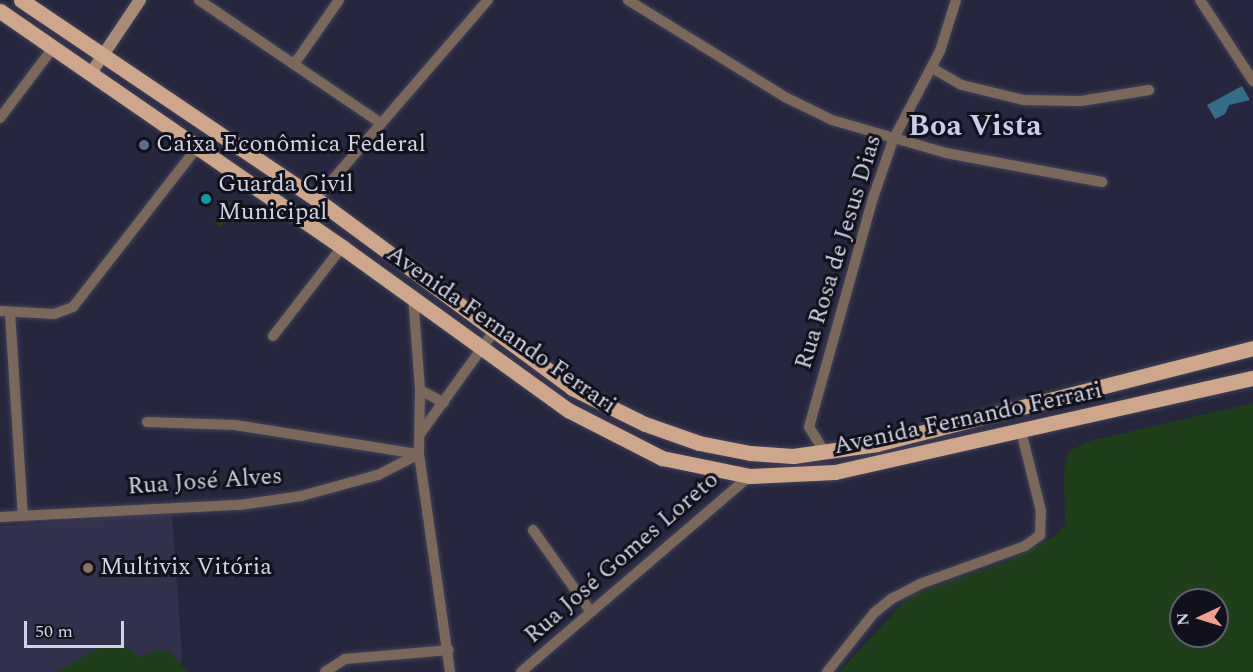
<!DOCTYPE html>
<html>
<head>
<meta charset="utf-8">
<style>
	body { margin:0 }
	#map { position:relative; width:1253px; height:672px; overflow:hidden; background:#26263f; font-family:Spectral,serif }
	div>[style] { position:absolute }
	.built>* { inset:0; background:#32324f }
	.green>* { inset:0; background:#1f3f1b }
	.water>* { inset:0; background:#336d86 }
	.roads { filter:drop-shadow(0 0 2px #414259) drop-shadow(0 0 2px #414259) }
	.street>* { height:10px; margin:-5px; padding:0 5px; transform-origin:5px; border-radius:5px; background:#7c685a }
	.secondary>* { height:12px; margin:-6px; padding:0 6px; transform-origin:6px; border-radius:6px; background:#aa8b75 }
	.primary>* { height:15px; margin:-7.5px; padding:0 7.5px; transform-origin:7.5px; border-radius:7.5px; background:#cea68a }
	.dots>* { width:16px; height:16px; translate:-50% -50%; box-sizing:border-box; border:3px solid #10111c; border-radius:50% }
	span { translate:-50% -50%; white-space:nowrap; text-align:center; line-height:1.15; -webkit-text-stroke:6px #10111c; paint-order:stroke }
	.poi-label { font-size:24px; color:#d1d2e2 }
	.left { translate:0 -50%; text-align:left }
	.street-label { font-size:24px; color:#d1d2e2 }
	.district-label { font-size:30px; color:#cbccec; font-weight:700 }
	.north { position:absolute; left:1169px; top:588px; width:60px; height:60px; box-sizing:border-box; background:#10111c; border:2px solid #5d5e6b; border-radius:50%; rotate:266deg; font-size:16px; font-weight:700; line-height:24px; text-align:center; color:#d1d2e2 }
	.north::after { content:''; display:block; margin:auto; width:21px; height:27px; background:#f59c91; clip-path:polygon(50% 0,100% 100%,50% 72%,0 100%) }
	.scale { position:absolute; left:24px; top:621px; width:100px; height:27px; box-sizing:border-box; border:3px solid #d1d2e2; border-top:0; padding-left:8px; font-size:18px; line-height:21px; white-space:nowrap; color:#d1d2e2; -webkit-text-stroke:4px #10111c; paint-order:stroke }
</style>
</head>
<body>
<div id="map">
	<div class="built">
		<i style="clip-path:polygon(172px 514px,182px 657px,180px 672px,0 672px,0 526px)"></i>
	</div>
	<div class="green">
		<i style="clip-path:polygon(230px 201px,238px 206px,221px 227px,215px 222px)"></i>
		<i style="clip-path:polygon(evenodd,1253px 403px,1253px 672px,839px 672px,910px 595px,1003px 563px,1055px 536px,1065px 524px,1064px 473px,1067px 452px,1090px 441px,1253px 403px,1181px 600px,1217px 600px,1217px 636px,1181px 636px,1181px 600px)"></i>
		<i style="clip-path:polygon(122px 645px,140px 657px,156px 650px,169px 652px,188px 672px,56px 672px,102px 646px)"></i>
	</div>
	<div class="water">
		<i style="clip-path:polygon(1242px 86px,1250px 100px,1229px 105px,1225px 114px,1215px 119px,1207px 105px)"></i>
	</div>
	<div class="roads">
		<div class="street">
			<i style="left:199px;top:0;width:220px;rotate:34.1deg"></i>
			<i style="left:628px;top:0;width:185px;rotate:31.7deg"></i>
			<i style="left:785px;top:97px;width:52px;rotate:26.1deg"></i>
			<i style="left:832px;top:120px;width:119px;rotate:16.1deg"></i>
			<i style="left:946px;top:153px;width:159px;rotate:10.5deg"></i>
			<i style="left:1200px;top:0;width:97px;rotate:56.8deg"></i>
			<i style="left:295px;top:63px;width:77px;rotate:-55.1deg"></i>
			<i style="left:932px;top:68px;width:34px;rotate:30deg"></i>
			<i style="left:962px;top:85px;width:64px;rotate:13.6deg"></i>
			<i style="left:1024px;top:100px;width:57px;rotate:1deg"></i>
			<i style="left:1081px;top:101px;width:69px;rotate:-9.2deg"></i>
			<i style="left:0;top:118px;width:88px;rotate:-52.9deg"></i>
			<i style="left:316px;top:199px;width:263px;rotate:-49.2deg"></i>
			<i style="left:413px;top:296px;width:94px;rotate:85.7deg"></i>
			<i style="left:420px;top:390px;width:64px;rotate:90.9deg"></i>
			<i style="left:419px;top:454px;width:220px;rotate:81.9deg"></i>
			<i style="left:0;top:311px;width:54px;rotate:3.2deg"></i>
			<i style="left:54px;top:314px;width:20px;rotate:-20deg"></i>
			<i style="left:73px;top:307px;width:200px;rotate:-52.1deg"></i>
			<i style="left:10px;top:312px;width:204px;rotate:86.4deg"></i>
			<i style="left:273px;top:336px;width:113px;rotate:-52.2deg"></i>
			<i style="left:420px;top:390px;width:27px;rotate:28deg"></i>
			<i style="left:147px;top:422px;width:88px;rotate:2deg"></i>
			<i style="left:235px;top:425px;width:186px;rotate:9deg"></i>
			<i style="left:420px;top:434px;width:128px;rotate:-54.2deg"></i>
			<i style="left:824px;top:451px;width:28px;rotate:-122deg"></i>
			<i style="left:809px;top:427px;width:238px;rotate:-74.4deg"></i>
			<i style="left:873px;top:198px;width:61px;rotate:-71deg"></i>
			<i style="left:893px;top:140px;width:101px;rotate:-62.2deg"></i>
			<i style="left:940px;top:51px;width:53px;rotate:-72.6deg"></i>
			<i style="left:0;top:517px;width:240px;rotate:-2.9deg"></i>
			<i style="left:240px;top:505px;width:62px;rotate:-8.4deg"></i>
			<i style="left:301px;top:496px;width:80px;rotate:-15.3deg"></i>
			<i style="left:378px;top:475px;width:46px;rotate:-27.1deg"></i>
			<i style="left:533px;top:530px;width:100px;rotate:54.7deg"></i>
			<i style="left:325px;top:672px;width:24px;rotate:-33deg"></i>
			<i style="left:345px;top:659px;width:104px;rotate:-4.9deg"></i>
			<i style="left:521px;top:672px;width:301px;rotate:-40.6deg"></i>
			<i style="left:827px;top:672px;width:75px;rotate:-51.5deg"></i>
			<i style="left:874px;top:613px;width:22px;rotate:-39deg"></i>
			<i style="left:891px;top:599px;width:33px;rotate:-27deg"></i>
			<i style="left:920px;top:584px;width:112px;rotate:-19.9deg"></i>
			<i style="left:1025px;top:546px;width:19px;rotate:-36deg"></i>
			<i style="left:1040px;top:535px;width:24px;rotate:-88deg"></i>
			<i style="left:1041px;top:511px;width:82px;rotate:-104deg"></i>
		</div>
		<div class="secondary">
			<i style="left:91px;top:73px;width:88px;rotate:-56.1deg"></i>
		</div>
		<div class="primary">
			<i style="left:21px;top:0;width:356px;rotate:34deg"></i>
			<i style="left:316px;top:199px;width:318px;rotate:36.4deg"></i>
			<i style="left:572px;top:388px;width:81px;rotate:26.3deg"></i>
			<i style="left:645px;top:424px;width:57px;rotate:19.4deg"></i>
			<i style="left:699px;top:443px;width:52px;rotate:11.1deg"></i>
			<i style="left:750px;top:453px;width:43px;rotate:4deg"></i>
			<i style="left:793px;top:456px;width:85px;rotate:-8.1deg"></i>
			<i style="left:877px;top:444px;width:388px;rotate:-14.3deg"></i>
			<i style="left:0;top:11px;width:416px;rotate:34.6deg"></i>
			<i style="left:342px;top:247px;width:279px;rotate:35.8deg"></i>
			<i style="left:568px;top:410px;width:106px;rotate:27.1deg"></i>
			<i style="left:662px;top:458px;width:90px;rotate:11.6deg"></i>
			<i style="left:750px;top:476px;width:85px;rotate:-2.7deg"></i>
			<i style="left:835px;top:472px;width:428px;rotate:-12.7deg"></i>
		</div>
	</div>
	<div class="dots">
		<i style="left:144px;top:145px;background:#5c6f8a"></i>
		<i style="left:206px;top:199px;background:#0f9aa8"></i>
		<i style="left:88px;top:568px;background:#8d6e63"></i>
	</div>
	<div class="poi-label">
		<span class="left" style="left:156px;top:145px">Caixa Econômica Federal</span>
		<span class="left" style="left:218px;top:199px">Guarda Civil<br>Municipal</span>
		<span class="left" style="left:100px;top:568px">Multivix Vitória</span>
	</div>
	<div class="street-label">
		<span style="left:839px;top:252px;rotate:-73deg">Rua Rosa de Jesus Dias</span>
		<span style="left:501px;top:330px;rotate:35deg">Avenida Fernando Ferrari</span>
		<span style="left:968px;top:419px;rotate:-12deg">Avenida Fernando Ferrari</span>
		<span style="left:205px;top:482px;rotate:-4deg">Rua José Alves</span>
		<span style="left:622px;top:558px;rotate:-41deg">Rua José Gomes Loreto</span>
	</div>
	<div class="district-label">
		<span style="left:975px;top:126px">Boa Vista</span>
	</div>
	<div class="north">N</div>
	<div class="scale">50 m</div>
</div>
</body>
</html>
